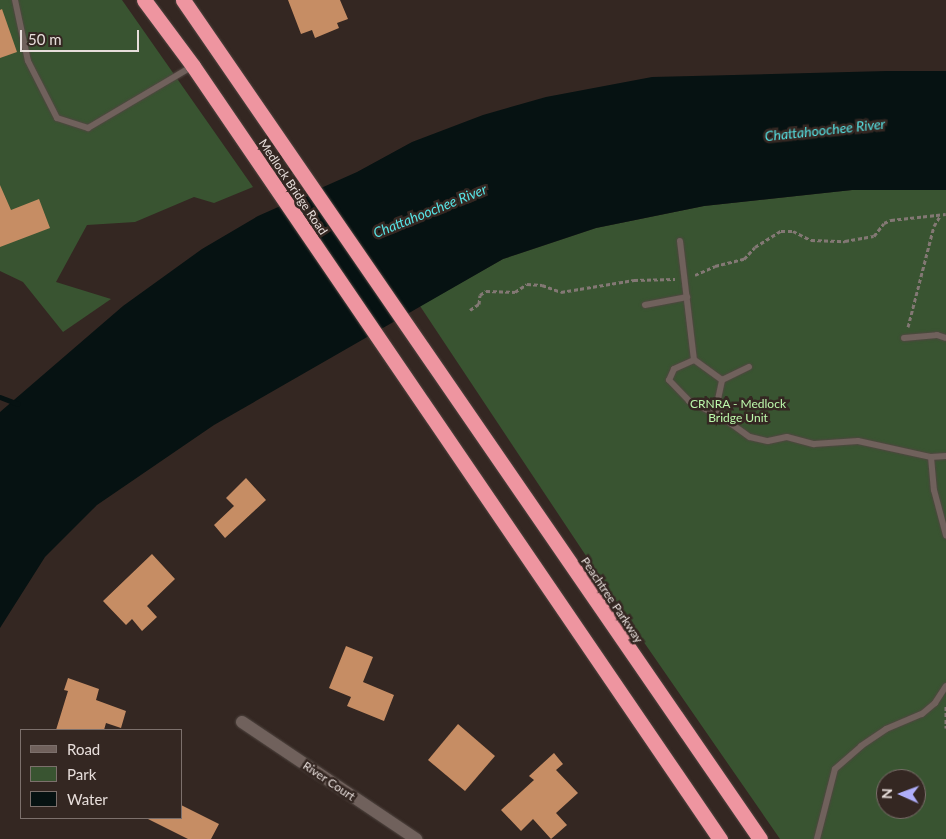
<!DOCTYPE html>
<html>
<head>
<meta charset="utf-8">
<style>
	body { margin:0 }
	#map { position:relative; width:946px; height:839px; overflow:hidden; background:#342722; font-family:Lato,sans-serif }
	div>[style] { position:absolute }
	.green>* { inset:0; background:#395431 }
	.water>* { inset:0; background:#061212 }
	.stream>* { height:5px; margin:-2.5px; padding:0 2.5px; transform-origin:2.5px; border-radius:2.5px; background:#061212 }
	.building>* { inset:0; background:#c68d64 }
	.path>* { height:3px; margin-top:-1.5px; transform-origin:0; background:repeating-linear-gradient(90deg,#837874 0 4px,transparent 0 6.5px) }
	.roads { filter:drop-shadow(0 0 1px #504641) drop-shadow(0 0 1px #504641) }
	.lane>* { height:6px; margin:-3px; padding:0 3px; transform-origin:3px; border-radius:3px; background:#70615c }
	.street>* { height:12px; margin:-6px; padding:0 6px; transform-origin:6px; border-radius:6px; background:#70615c }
	.highway>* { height:15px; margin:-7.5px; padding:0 7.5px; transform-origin:7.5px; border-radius:7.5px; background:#ee95a0 }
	span { translate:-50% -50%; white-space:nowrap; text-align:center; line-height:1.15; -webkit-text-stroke:5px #342722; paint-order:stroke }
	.street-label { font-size:12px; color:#e7dedb }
	.park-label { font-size:12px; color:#bcf8ab }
	.water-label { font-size:14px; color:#57e3e5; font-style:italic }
	.legend { position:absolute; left:20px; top:729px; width:162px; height:90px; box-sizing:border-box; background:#342722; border:1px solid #7c706c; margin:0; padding:6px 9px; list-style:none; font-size:15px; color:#e7dedb }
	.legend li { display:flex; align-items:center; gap:10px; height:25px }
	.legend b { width:25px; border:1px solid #7c706c }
	.north { position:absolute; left:876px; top:769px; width:50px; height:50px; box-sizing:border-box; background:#342722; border:1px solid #7c706c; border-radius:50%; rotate:272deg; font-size:14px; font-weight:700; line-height:20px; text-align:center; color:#e7dedb }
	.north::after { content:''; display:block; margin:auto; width:18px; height:22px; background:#afaefa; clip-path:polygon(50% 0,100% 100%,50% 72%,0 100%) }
	.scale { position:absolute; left:20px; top:30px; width:119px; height:22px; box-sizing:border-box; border:2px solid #e7dedb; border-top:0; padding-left:6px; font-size:15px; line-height:18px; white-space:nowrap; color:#e7dedb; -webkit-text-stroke:4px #342722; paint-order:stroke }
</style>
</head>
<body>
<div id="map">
	<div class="green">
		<i style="clip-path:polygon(0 0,122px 0,253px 187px,214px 203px,194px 197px,135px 222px,87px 225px,56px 282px,111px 299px,63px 332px,23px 282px,0 271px)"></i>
		<i style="clip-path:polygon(evenodd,852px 190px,946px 190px,946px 839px,780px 839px,632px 625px,420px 306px,503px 259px,596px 228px,704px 206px,852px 190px,886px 779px,916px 779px,916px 809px,886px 809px,886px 779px)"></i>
	</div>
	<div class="water">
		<i style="clip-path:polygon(887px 71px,946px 71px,946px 190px,852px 190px,704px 206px,596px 228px,503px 259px,214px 425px,97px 505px,45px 557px,0 628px,0 412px,123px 306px,202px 249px,258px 216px,357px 172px,412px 142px,483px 115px,546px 97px,652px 77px)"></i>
	</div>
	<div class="stream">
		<i style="left:0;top:397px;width:19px;rotate:21deg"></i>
	</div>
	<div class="building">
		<i style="clip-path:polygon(288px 0,340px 0,348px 19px,337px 23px,339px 28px,315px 38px,312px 30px,301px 34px)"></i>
		<i style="clip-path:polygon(2px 9px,17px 52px,0 58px,0 10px)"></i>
		<i style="clip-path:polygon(0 185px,11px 210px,39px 199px,50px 228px,0 247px)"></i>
		<i style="clip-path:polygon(246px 478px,266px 500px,225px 538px,214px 525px,234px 506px,226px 498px)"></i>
		<i style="clip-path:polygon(152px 554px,175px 579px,147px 606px,157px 617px,142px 631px,132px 619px,126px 625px,103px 601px)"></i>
		<i style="clip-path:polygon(346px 646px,373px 657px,363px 682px,394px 695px,384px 721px,347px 706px,351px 697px,329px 688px)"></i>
		<i style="clip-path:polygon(68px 678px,99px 689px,96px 700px,126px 711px,121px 728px,106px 723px,104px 730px,56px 730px,68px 691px,64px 690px)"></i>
		<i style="clip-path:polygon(458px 724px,495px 756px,465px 791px,428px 760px)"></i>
		<i style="clip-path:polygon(554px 753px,563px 764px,556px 770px,578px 793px,556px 813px,567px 825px,551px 839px,533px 819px,521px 831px,501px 810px,534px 780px,529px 776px)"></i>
		<i style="clip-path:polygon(181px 805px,219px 824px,211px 839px,188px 839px,146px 818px,181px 818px)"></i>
	</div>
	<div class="path">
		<i style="left:695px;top:275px;width:22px;rotate:-24deg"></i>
		<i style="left:715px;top:266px;width:30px;rotate:-14deg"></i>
		<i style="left:744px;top:259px;width:16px;rotate:-47deg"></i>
		<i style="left:755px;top:247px;width:31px;rotate:-32deg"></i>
		<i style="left:781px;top:231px;width:12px"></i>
		<i style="left:793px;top:231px;width:20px;rotate:27deg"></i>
		<i style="left:811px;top:240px;width:34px;rotate:2deg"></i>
		<i style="left:845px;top:241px;width:29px;rotate:-10deg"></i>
		<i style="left:874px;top:236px;width:16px;rotate:-52deg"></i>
		<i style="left:884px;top:223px;width:8px;rotate:-23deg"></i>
		<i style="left:891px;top:220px;width:55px;rotate:-6.2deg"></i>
		<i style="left:470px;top:310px;width:11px;rotate:-34deg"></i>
		<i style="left:479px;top:304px;width:9px;rotate:-84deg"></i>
		<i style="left:480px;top:295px;width:7px;rotate:-34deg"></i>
		<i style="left:486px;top:291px;width:29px;rotate:2deg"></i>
		<i style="left:515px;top:292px;width:14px;rotate:-34deg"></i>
		<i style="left:527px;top:284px;width:15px;rotate:4deg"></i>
		<i style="left:542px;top:285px;width:20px;rotate:20deg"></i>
		<i style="left:561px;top:292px;width:74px;rotate:-9.3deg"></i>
		<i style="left:634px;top:280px;width:41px;rotate:-1.4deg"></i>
		<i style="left:908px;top:327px;width:104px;rotate:-75.6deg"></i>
		<i style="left:934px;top:226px;width:12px;rotate:-59deg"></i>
		<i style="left:946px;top:706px;width:22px;rotate:90deg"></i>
	</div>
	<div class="roads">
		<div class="lane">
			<i style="left:15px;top:0;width:62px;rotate:78deg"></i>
			<i style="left:28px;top:61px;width:64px;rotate:63deg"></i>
			<i style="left:57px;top:118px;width:33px;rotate:18deg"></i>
			<i style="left:88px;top:128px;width:122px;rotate:-30.6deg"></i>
			<i style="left:680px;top:241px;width:120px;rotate:83.3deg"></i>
			<i style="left:645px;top:305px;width:43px;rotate:-10.8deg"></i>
			<i style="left:904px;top:338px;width:33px;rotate:-5deg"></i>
			<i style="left:937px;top:335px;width:9px;rotate:18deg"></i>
			<i style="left:722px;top:380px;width:34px;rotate:-144deg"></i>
			<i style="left:694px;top:360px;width:22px;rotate:156deg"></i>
			<i style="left:674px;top:369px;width:12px;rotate:114deg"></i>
			<i style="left:669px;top:380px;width:29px;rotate:46deg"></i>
			<i style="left:689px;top:401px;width:37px;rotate:26deg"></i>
			<i style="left:722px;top:417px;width:34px;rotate:36deg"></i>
			<i style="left:750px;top:437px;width:18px;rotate:13deg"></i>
			<i style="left:768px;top:441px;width:19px;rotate:-12deg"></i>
			<i style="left:787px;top:437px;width:28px;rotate:15deg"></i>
			<i style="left:814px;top:444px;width:44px;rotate:-3.9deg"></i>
			<i style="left:858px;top:441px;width:75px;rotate:12.4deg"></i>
			<i style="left:931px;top:457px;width:15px;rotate:-4deg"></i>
			<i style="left:722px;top:417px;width:14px;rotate:-111deg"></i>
			<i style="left:717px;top:404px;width:25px;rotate:-78deg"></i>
			<i style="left:722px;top:380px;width:30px;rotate:-26deg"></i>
			<i style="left:931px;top:457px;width:33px;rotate:85deg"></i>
			<i style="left:934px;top:490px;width:47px;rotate:75.1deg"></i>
			<i style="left:817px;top:839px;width:72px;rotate:-75.6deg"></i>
			<i style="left:835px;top:769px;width:35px;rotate:-41deg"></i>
			<i style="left:861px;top:746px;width:30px;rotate:-34deg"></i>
			<i style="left:886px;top:729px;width:39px;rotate:-23deg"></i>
			<i style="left:922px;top:714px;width:17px;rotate:-40deg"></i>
			<i style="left:935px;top:703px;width:20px;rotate:-57deg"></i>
		</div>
		<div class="street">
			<i style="left:242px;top:722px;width:210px;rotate:33.9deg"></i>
		</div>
		<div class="highway">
			<i style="left:144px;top:0;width:82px;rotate:53.4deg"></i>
			<i style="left:193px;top:66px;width:936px;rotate:55.72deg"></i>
			<i style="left:183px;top:0;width:1018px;rotate:55.48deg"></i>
		</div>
	</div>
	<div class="street-label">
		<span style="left:293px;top:187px;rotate:56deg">Medlock Bridge Road</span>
		<span style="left:612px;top:600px;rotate:56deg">Peachtree Parkway</span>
		<span style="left:329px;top:781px;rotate:34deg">River Court</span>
	</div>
	<div class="park-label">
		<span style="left:738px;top:411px">CRNRA - Medlock<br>Bridge Unit</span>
	</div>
	<div class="water-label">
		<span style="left:825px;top:130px;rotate:-6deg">Chattahoochee River</span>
		<span style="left:430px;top:211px;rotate:-22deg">Chattahoochee River</span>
	</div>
	<ul class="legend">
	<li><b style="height:6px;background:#70615c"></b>Road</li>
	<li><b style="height:14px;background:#395431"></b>Park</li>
	<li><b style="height:14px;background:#061212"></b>Water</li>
	</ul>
	<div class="north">N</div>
	<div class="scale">50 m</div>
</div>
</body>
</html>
